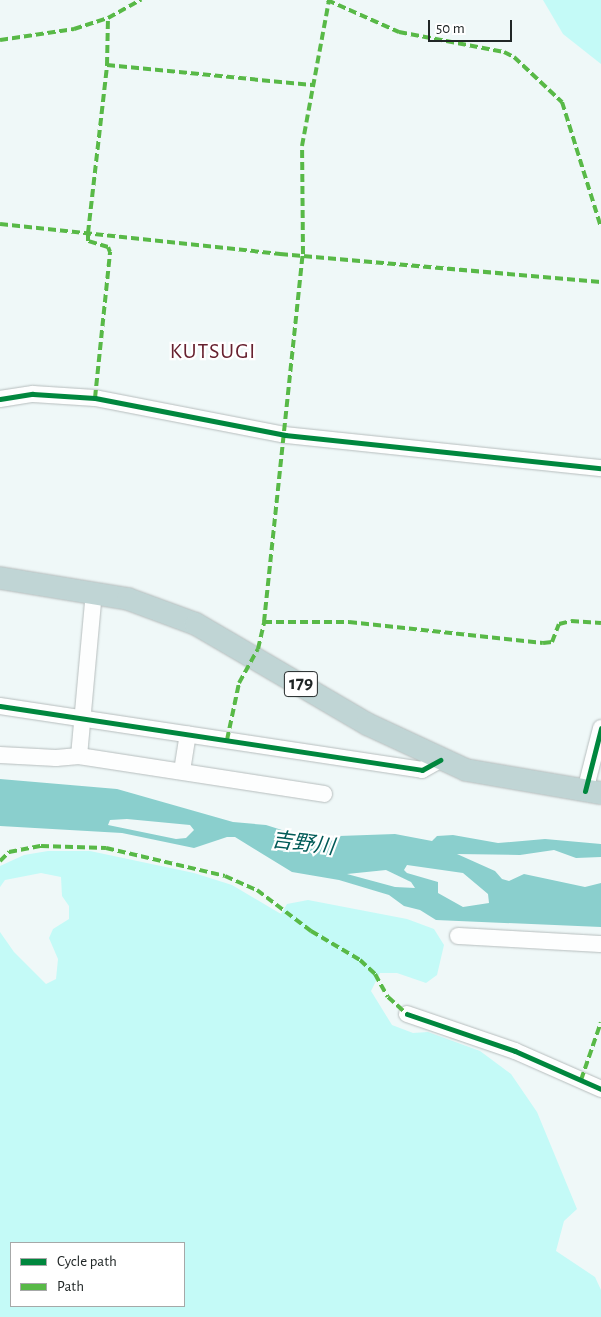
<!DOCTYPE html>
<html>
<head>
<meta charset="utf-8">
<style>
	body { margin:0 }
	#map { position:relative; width:601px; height:1317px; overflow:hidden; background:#eff8f8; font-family:"Alegreya Sans","Noto Sans JP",sans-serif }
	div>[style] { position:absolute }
	.green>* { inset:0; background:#c4faf7 }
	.water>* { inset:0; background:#8acfcd }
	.roads { filter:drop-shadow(0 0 1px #b6bdbd) drop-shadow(0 0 1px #b6bdbd) }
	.minor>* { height:16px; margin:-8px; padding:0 8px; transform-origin:8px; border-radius:8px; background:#fdfefe }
	.highway>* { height:22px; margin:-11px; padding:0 11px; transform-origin:11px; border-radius:11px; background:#c0d5d5 }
	.quiet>* { height:4px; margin-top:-2px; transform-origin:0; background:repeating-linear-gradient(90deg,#58b947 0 8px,transparent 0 12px) }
	.cycleway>* { height:5px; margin:-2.5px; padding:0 2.5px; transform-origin:2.5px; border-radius:2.5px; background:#00873e }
	span { translate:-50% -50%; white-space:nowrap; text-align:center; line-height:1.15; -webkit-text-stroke:4.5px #fff; paint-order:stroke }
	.shield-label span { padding:1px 4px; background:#fff; border:1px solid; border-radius:4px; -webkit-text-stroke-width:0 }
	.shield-label { font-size:19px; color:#202626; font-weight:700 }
	.water-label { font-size:21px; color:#005a57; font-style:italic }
	.quarter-label { font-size:22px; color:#67212f; letter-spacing:1px }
	.legend { position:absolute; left:10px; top:1242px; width:175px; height:65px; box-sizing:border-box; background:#fff; border:1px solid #a6a8a8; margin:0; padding:6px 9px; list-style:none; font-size:15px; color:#202626 }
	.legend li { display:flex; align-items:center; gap:10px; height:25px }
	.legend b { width:25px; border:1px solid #a6a8a8 }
	.scale { position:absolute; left:428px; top:20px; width:84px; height:22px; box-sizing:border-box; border:2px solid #202626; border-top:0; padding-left:6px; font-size:15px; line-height:18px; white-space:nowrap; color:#202626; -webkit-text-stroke:4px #fff; paint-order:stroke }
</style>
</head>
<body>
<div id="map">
	<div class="green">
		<i style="clip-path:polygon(543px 0,601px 0,601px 64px,563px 34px)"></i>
		<i style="clip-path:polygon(evenodd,48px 851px,90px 851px,194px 873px,232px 885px,281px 914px,287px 904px,308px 900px,407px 919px,434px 929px,444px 945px,437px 975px,426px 983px,397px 973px,380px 973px,371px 991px,392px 1025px,413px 1033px,428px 1032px,480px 1051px,511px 1074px,537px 1112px,577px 1209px,564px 1221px,556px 1251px,595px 1277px,601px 1290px,601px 1317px,0 1317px,0 932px,14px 952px,46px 984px,56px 979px,58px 959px,49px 938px,53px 929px,69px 919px,69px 906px,62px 896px,61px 877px,41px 873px,5px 880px,0 887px,0 866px,24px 855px,48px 851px,11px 1243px,184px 1243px,184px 1306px,11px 1306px,11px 1243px)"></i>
	</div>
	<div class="water">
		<i style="clip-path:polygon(evenodd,0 779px,117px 789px,233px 822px,266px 825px,326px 844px,339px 836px,395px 834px,432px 841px,437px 836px,453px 835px,498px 843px,545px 839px,601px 844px,601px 857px,576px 858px,554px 850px,520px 855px,457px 854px,495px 871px,502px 879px,509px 881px,524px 874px,585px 887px,601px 883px,601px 927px,436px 920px,420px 910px,404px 906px,389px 895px,339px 880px,292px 872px,235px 837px,227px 837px,194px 848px,122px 833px,0 826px,0 779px,127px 819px,190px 825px,194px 830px,186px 838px,176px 839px,108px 825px,110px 820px,127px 819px,0 779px,407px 865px,463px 873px,488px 894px,489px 903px,463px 907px,438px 893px,438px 882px,407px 873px,404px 870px,407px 865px,0 779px,386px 870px,411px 882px,415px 888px,395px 887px,347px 874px,386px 870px)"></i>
	</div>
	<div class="roads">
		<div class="minor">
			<i style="left:0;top:399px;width:33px;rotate:-9deg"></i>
			<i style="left:33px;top:394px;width:62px;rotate:3.7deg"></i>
			<i style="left:95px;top:398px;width:194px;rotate:11deg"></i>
			<i style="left:285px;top:435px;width:318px;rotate:6deg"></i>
			<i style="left:0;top:706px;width:427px;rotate:8.6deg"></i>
			<i style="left:422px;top:770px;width:21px;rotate:-29deg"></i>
			<i style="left:0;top:755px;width:56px;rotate:3.1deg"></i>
			<i style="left:56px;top:758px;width:23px;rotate:-5deg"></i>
			<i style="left:79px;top:756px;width:248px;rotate:8.8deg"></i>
			<i style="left:79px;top:756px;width:165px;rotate:-84.8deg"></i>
			<i style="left:182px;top:771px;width:37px;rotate:-81deg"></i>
			<i style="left:585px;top:791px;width:65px;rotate:-75.7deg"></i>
			<i style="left:458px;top:936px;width:143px;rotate:3.2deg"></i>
			<i style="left:407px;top:1014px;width:114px;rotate:18.9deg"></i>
			<i style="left:515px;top:1051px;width:94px;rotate:23.8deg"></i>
		</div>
		<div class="highway">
			<i style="left:0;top:578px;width:130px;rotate:9.3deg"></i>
			<i style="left:128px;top:599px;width:72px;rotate:20.2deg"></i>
			<i style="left:196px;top:624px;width:198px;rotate:30.3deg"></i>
			<i style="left:367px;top:724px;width:109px;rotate:24.9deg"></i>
			<i style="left:466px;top:770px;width:137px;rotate:9.7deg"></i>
		</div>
	</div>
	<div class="quiet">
		<i style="left:327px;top:0;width:79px;rotate:24deg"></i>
		<i style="left:399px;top:32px;width:107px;rotate:10.8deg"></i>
		<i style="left:504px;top:52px;width:11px;rotate:27deg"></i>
		<i style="left:514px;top:57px;width:66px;rotate:43.2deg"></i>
		<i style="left:562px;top:102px;width:131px;rotate:72.7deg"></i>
		<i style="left:0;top:40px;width:75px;rotate:-8.5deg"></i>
		<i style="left:74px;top:29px;width:36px;rotate:-18deg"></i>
		<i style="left:108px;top:18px;width:38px;rotate:-29deg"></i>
		<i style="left:107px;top:65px;width:206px;rotate:5.6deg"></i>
		<i style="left:0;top:224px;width:282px;rotate:6.1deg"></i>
		<i style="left:280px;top:254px;width:322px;rotate:5deg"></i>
		<i style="left:95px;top:398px;width:147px;rotate:-84.1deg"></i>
		<i style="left:110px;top:252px;width:5px;rotate:-112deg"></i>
		<i style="left:108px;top:247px;width:21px;rotate:-163deg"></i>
		<i style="left:88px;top:241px;width:8px;rotate:-90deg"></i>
		<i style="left:88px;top:233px;width:169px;rotate:-83.5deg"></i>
		<i style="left:107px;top:65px;width:47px;rotate:-88.8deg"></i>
		<i style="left:264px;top:622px;width:85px"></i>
		<i style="left:349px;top:622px;width:195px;rotate:6.2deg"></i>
		<i style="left:543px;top:643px;width:9px;rotate:-6deg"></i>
		<i style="left:552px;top:642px;width:19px;rotate:-69deg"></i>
		<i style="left:559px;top:624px;width:12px;rotate:-14deg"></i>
		<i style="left:571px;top:621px;width:30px;rotate:4deg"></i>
		<i style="left:227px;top:740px;width:58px;rotate:-78.1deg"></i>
		<i style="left:239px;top:683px;width:39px;rotate:-61deg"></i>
		<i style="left:258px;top:649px;width:28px;rotate:-77deg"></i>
		<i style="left:264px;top:622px;width:370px;rotate:-84deg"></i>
		<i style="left:303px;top:254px;width:108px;rotate:-90.5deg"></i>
		<i style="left:302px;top:146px;width:148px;rotate:-79.5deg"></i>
		<i style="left:0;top:861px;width:13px;rotate:-45deg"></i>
		<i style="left:9px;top:852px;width:33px;rotate:-11deg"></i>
		<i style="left:41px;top:846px;width:65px;rotate:1.8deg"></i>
		<i style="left:106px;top:848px;width:122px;rotate:13.2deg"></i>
		<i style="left:225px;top:876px;width:35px;rotate:24deg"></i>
		<i style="left:257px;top:890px;width:68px;rotate:37.2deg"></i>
		<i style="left:311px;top:931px;width:57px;rotate:30.6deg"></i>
		<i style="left:360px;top:960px;width:21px;rotate:43deg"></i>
		<i style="left:375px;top:974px;width:26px;rotate:61deg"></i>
		<i style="left:388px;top:997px;width:25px;rotate:42deg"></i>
		<i style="left:581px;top:1080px;width:61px;rotate:-71deg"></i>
	</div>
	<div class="cycleway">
		<i style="left:0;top:399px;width:33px;rotate:-9deg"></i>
		<i style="left:33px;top:394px;width:62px;rotate:3.7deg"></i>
		<i style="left:95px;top:398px;width:194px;rotate:11deg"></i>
		<i style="left:285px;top:435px;width:318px;rotate:6deg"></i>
		<i style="left:0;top:706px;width:427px;rotate:8.6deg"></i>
		<i style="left:422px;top:770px;width:21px;rotate:-29deg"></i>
		<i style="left:585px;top:791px;width:65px;rotate:-75.7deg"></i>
		<i style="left:407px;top:1014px;width:114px;rotate:18.9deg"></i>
		<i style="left:515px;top:1051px;width:94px;rotate:23.8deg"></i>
	</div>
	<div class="shield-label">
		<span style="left:301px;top:684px">179</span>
	</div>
	<div class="water-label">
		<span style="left:303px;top:844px;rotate:7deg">吉野川</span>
	</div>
	<div class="quarter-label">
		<span style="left:213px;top:352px">KUTSUGI</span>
	</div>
	<ul class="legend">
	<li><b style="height:6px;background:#00873e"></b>Cycle path</li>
	<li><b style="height:6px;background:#58b947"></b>Path</li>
	</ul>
	<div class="scale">50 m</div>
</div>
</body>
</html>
